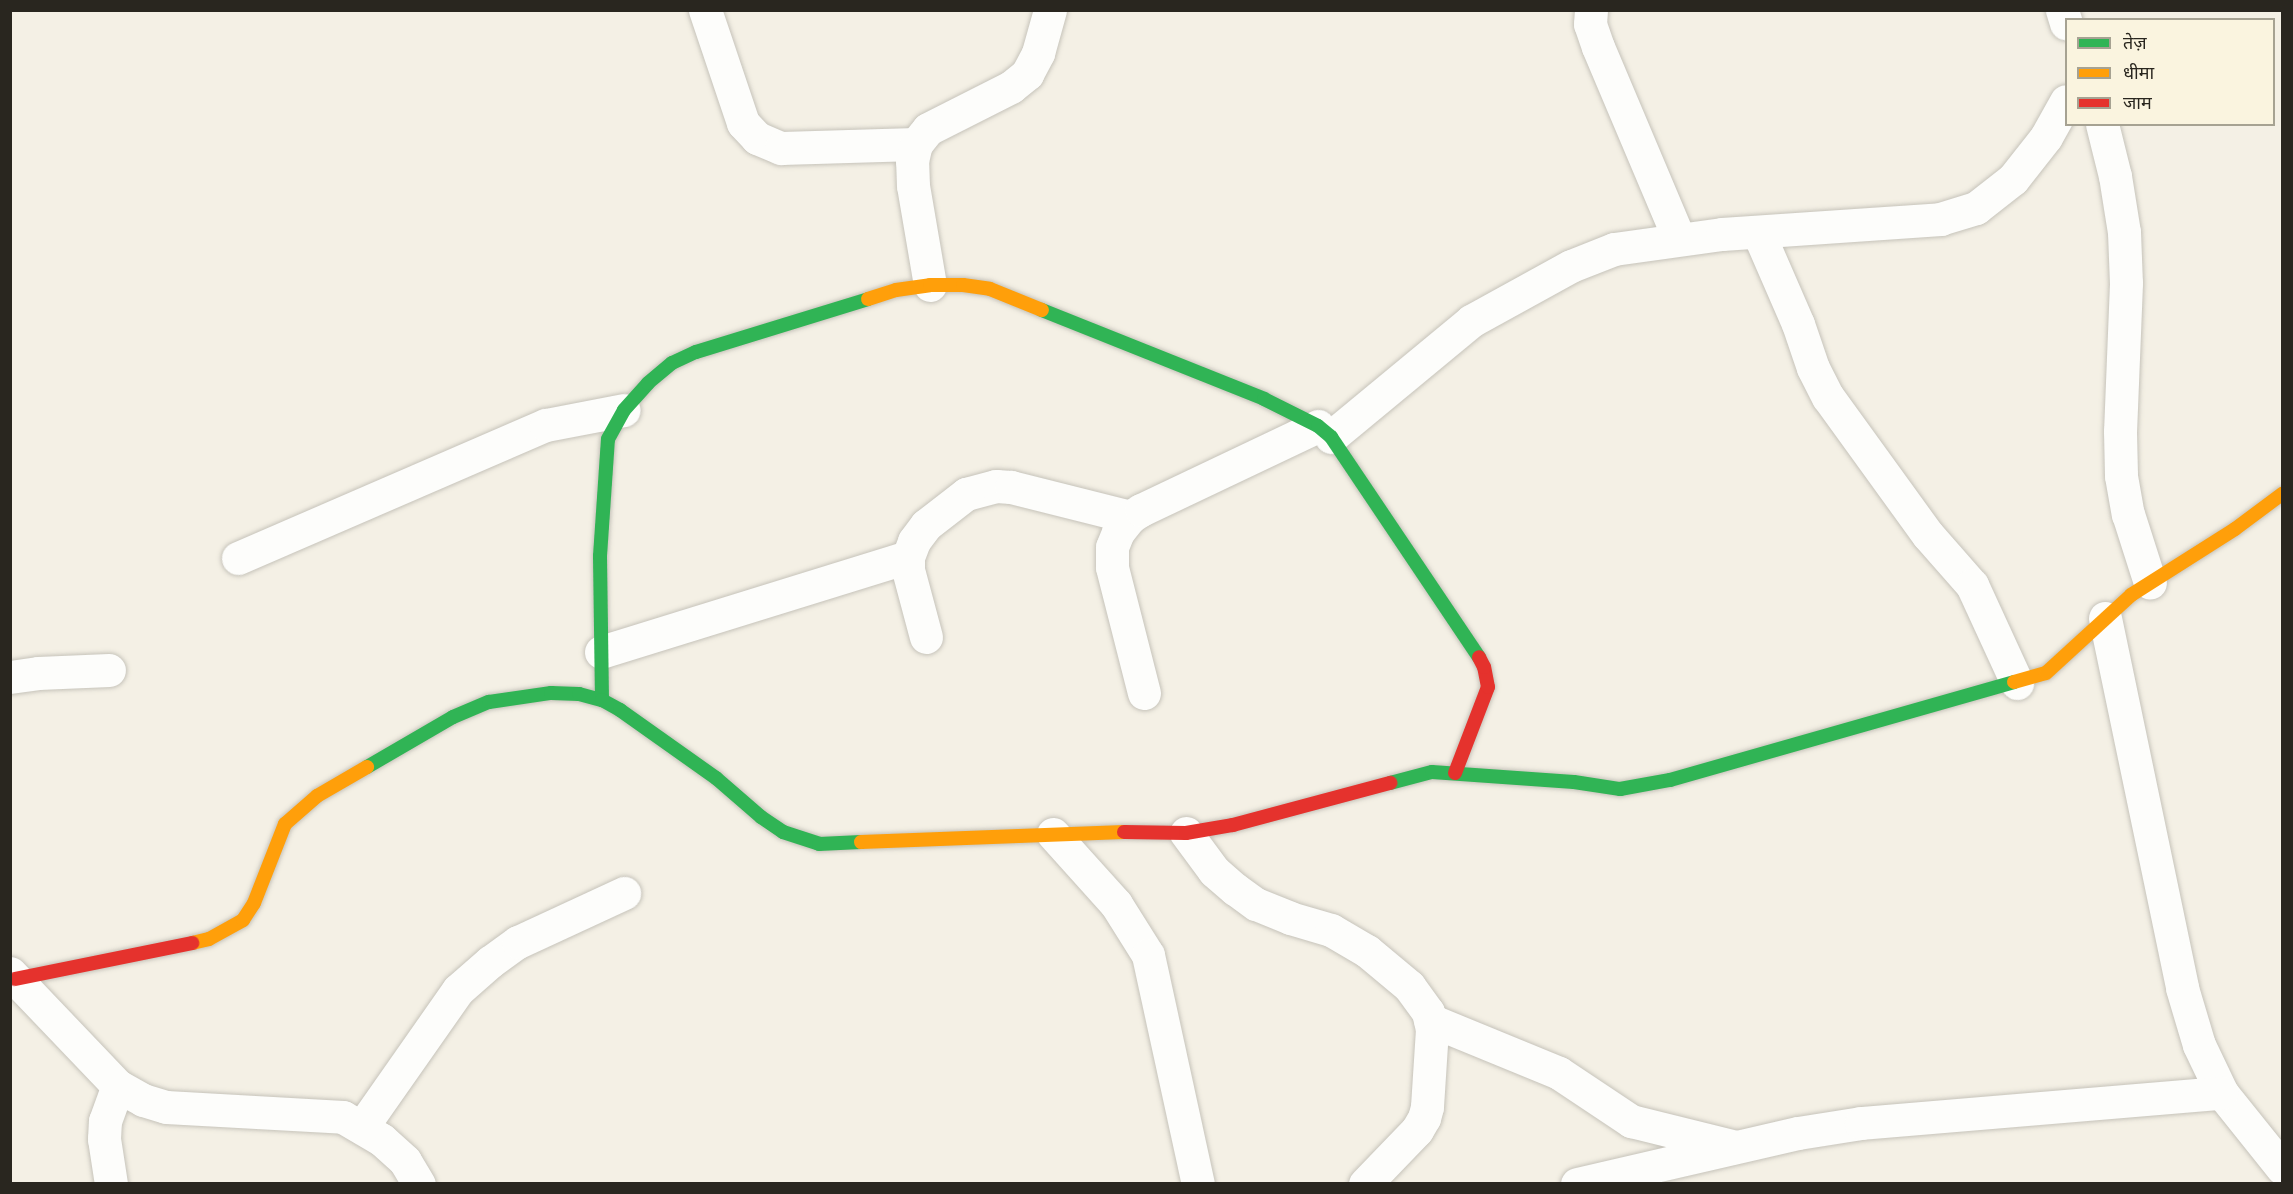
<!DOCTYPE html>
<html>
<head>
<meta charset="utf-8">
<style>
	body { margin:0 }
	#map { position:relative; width:2293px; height:1194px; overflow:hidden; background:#f4f0e5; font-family:"Source Sans 3","Noto Sans Devanagari",sans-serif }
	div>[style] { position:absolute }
	.roads { filter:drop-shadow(0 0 2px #c6c3ba) drop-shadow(0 0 2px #c6c3ba) }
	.street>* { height:33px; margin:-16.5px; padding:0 16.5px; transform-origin:16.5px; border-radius:16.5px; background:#fdfdfb }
	.fast>* { height:14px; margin:-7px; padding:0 7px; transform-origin:7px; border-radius:7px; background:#30b455 }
	.slow>* { height:14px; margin:-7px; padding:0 7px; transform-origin:7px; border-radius:7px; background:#ff9f0a }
	.jam>* { height:14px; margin:-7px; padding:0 7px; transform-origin:7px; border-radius:7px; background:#e5322d }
	span { translate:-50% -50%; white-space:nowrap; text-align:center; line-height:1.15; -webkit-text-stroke:5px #faf4df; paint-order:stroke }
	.frame { position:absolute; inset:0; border:12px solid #29261f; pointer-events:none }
	.legend { position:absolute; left:2065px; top:18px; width:210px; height:108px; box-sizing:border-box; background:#faf4df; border:2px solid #a6a292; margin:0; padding:8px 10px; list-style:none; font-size:18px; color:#29261f }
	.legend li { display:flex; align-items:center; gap:12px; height:30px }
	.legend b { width:30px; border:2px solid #a6a292 }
</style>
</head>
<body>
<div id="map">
	<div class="roads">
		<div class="street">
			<i style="left:705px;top:10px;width:119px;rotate:71.4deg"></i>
			<i style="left:743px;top:123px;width:21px;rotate:47deg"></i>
			<i style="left:757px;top:138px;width:26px;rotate:23deg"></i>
			<i style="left:781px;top:148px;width:135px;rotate:-1.7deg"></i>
			<i style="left:1591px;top:10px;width:14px;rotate:94deg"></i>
			<i style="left:1590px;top:24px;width:24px;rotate:71deg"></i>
			<i style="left:1598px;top:47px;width:208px;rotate:67.1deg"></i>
			<i style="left:2062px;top:10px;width:14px;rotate:73deg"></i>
			<i style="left:2102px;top:124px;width:54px;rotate:76deg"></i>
			<i style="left:2115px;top:176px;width:57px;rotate:80.9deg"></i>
			<i style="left:2124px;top:232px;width:51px;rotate:87.8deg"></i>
			<i style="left:2126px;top:283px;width:148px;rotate:92.3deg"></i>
			<i style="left:2120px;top:431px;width:45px;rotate:88.7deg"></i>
			<i style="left:2121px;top:476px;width:39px;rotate:80deg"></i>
			<i style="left:2128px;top:514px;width:72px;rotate:72.3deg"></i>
			<i style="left:1758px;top:232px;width:100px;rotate:66.5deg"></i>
			<i style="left:1798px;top:324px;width:46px;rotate:71.2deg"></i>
			<i style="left:1813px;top:368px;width:33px;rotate:63deg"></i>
			<i style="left:1828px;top:397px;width:170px;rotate:54.1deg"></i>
			<i style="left:1928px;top:535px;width:67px;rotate:48.7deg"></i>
			<i style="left:1972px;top:585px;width:108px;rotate:65.3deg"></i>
			<i style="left:930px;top:285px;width:100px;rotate:-99.7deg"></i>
			<i style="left:913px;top:186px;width:25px;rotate:-92deg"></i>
			<i style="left:912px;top:161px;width:17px;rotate:-77deg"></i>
			<i style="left:916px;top:144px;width:19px;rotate:-51deg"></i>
			<i style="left:928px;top:129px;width:93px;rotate:-26.8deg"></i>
			<i style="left:1011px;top:87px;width:21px;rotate:-39deg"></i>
			<i style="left:1027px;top:74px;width:24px;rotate:-62deg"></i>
			<i style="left:1038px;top:53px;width:45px;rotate:-74.4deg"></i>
			<i style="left:1331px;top:437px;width:182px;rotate:-39.6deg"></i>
			<i style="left:1471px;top:321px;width:114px;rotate:-28.8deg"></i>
			<i style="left:1571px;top:266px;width:46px;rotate:-21.6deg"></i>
			<i style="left:1614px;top:249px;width:109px;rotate:-7.9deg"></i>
			<i style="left:1722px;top:234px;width:219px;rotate:-3.9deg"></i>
			<i style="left:1940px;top:219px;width:38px;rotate:-17deg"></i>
			<i style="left:1976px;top:208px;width:47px;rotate:-38.1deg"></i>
			<i style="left:2013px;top:179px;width:53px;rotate:-51.8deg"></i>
			<i style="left:2046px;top:137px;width:41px;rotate:-60.9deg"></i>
			<i style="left:238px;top:558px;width:335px;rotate:-23.4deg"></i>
			<i style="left:546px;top:425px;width:79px;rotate:-10.9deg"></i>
			<i style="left:2105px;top:618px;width:378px;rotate:78.2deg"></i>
			<i style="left:2182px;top:988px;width:59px;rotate:73.4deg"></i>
			<i style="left:2199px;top:1045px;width:53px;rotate:64.4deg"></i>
			<i style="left:2222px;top:1093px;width:96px;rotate:51.3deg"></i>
			<i style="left:926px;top:637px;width:69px;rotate:-105deg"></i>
			<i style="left:908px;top:570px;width:13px;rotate:-90deg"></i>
			<i style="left:908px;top:557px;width:17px;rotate:-69deg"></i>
			<i style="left:914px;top:541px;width:20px;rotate:-53deg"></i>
			<i style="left:926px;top:525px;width:51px;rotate:-37.8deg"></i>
			<i style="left:966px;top:494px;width:31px;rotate:-15deg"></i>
			<i style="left:996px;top:486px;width:15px;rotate:4deg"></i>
			<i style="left:1011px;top:487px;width:123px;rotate:14.1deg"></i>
			<i style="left:601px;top:652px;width:321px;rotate:-17.2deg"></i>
			<i style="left:10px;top:677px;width:28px;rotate:-8deg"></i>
			<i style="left:38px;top:673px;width:71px;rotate:-2.4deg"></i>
			<i style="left:1144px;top:693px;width:130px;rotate:-104.3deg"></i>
			<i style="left:1112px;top:567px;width:20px;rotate:-90deg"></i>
			<i style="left:1112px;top:547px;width:16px;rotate:-68deg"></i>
			<i style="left:1118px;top:532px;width:19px;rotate:-51deg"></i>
			<i style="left:1130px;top:517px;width:13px;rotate:-32deg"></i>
			<i style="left:1141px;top:510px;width:196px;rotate:-25.4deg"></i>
			<i style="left:1186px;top:833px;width:47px;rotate:53.6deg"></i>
			<i style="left:1214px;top:871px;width:28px;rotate:41deg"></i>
			<i style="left:1235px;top:889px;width:26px;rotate:36deg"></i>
			<i style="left:1256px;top:904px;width:37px;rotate:22deg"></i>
			<i style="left:1290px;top:918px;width:43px;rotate:16.3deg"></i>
			<i style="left:1331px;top:930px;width:42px;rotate:30.3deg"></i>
			<i style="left:1367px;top:951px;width:55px;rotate:39.8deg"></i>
			<i style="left:1409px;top:986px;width:32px;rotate:54deg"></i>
			<i style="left:1428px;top:1012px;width:17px;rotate:77deg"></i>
			<i style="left:1432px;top:1029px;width:78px;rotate:93.7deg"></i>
			<i style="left:1427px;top:1107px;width:11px;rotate:105deg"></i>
			<i style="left:1424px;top:1118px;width:14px;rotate:120deg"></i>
			<i style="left:1417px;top:1130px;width:75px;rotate:133.9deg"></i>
			<i style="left:1053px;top:834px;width:94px;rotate:48deg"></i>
			<i style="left:1116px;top:904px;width:60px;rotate:57.9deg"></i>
			<i style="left:1148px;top:955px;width:234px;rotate:77.7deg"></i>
			<i style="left:10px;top:973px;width:156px;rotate:46.3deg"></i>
			<i style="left:118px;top:1086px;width:29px;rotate:29deg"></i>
			<i style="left:143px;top:1100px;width:24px;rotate:17deg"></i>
			<i style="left:166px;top:1107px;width:177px;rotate:3.2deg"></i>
			<i style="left:343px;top:1117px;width:45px;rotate:30.5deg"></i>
			<i style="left:382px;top:1140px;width:31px;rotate:42deg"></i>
			<i style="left:405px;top:1161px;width:27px;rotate:59deg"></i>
			<i style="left:1430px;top:1020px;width:139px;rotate:22.3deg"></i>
			<i style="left:1559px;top:1073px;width:87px;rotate:33.7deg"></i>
			<i style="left:1631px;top:1121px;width:104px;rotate:13.9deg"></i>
			<i style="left:362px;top:1127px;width:167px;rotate:-55deg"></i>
			<i style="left:458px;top:990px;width:43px;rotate:-41.2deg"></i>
			<i style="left:490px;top:962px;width:34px;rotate:-36deg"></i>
			<i style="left:518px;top:942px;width:117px;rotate:-24.8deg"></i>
			<i style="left:111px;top:1184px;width:46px;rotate:-98.8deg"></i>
			<i style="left:104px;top:1139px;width:18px;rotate:-87deg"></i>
			<i style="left:105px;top:1121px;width:37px;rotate:-70deg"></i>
			<i style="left:1577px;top:1184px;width:227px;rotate:-13deg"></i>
			<i style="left:1798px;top:1133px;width:64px;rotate:-9deg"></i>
			<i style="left:1861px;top:1123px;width:362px;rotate:-4.8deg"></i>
		</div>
		<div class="fast">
			<i style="left:1042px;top:310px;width:239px;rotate:21.8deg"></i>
			<i style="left:1264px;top:399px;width:60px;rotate:26.6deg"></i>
			<i style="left:1318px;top:426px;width:17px;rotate:40deg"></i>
			<i style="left:1331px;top:437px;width:265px;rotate:56.1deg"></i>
			<i style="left:602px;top:700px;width:144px;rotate:-90.8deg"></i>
			<i style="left:600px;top:556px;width:117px;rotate:-86.1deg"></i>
			<i style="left:608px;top:439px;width:33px;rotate:-61deg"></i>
			<i style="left:624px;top:410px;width:36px;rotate:-48deg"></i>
			<i style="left:648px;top:383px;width:31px;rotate:-40deg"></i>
			<i style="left:672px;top:363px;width:26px;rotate:-25deg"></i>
			<i style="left:696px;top:352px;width:180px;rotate:-17.1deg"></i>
			<i style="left:367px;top:767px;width:99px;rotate:-30.2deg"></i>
			<i style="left:453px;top:717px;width:39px;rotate:-23deg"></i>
			<i style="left:489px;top:702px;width:63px;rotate:-8.3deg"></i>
			<i style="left:551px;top:693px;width:28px;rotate:2deg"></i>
			<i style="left:579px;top:694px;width:24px;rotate:15deg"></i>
			<i style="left:602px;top:700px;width:21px;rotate:29deg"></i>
			<i style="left:620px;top:710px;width:118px;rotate:35.3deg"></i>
			<i style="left:716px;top:778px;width:60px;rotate:40.9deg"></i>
			<i style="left:761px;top:817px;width:27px;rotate:34deg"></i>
			<i style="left:783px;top:832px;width:38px;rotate:18deg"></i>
			<i style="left:819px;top:844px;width:42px;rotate:-2.7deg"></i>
			<i style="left:1390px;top:783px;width:43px;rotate:-14.7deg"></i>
			<i style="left:1432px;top:772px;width:142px;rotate:4deg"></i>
			<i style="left:1574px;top:782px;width:47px;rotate:8.7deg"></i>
			<i style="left:1620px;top:789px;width:51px;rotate:-10.2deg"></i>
			<i style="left:1670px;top:780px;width:358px;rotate:-15.9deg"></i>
		</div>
		<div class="slow">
			<i style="left:868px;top:299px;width:29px;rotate:-18deg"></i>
			<i style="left:896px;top:290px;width:34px;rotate:-8deg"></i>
			<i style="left:930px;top:285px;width:33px"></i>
			<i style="left:963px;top:285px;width:27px;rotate:8deg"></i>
			<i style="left:990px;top:289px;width:56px;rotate:22deg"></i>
			<i style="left:2014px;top:682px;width:33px;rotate:-16deg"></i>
			<i style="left:2046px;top:673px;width:115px;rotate:-42.5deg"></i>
			<i style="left:2131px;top:595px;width:123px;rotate:-32.4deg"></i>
			<i style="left:2235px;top:529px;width:59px;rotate:-36.7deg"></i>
			<i style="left:861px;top:842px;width:263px;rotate:-2.2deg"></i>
			<i style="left:192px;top:943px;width:17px;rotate:-13deg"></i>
			<i style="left:209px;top:939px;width:39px;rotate:-29deg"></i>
			<i style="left:243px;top:920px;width:20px;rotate:-57deg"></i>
			<i style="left:254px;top:903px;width:85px;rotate:-68.6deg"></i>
			<i style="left:285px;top:824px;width:43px;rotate:-41.2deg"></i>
			<i style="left:317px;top:796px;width:58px;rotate:-30.1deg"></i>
		</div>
		<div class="jam">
			<i style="left:1455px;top:773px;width:92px;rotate:-69deg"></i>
			<i style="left:1488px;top:687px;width:20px;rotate:-101deg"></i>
			<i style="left:1484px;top:667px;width:11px;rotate:-117deg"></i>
			<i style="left:1124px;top:832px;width:62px;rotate:0.9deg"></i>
			<i style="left:1186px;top:833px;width:48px;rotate:-9.7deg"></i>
			<i style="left:1233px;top:825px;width:163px;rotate:-15deg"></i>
			<i style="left:15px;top:979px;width:181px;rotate:-11.5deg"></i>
		</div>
	</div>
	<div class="frame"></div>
	<ul class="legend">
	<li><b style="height:8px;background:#30b455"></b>तेज़</li>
	<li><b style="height:8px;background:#ff9f0a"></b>धीमा</li>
	<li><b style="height:8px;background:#e5322d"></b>जाम</li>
	</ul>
</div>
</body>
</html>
